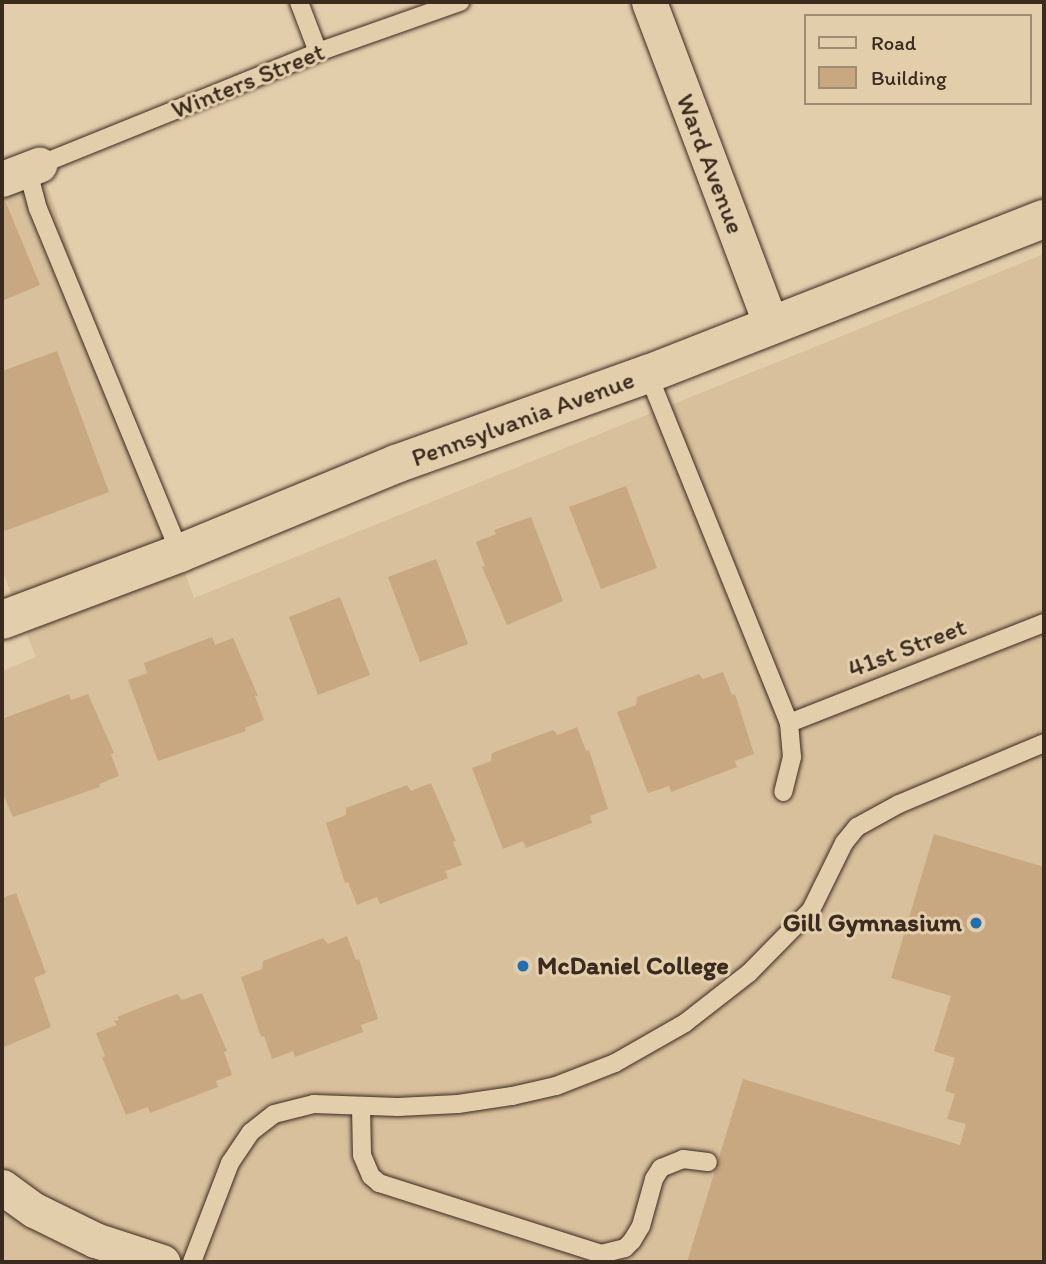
<!DOCTYPE html>
<html>
<head>
<meta charset="utf-8">
<style>
	body { margin:0 }
	#map { position:relative; width:1046px; height:1264px; overflow:hidden; background:#e3ceac; font-family:Itim,sans-serif }
	div>[style] { position:absolute }
	.built>* { inset:0; background:#d8c09c }
	.building>* { inset:0; background:#c7a880 }
	.roads { filter:drop-shadow(0 0 2px #3b2a1e) drop-shadow(0 0 2px #3b2a1e) }
	.service>* { height:18px; margin:-9px; padding:0 9px; transform-origin:9px; border-radius:9px; background:#e3ceac }
	.minor>* { height:35px; margin:-17.5px; padding:0 17.5px; transform-origin:17.5px; border-radius:17.5px; background:#e3ceac }
	.secondary>* { height:38px; margin:-19px; padding:0 19px; transform-origin:19px; border-radius:19px; background:#e3ceac }
	.dots>* { width:19px; height:19px; translate:-50% -50%; box-sizing:border-box; border:4px solid #e3ceac; border-radius:50% }
	span { translate:-50% -50%; white-space:nowrap; text-align:center; line-height:1.15; -webkit-text-stroke:6px #e3ceac; paint-order:stroke }
	.street-label { font-size:26px; color:#3b2a1e }
	.poi-label { font-size:26px; color:#3b2a1e; font-weight:700 }
	.right { translate:-100% -50%; text-align:right }
	.left { translate:0 -50%; text-align:left }
	.frame { position:absolute; inset:0; border:4px solid #3b2a1e; pointer-events:none }
	.legend { position:absolute; left:804px; top:14px; width:228px; height:91px; box-sizing:border-box; background:#e3ceac; border:2px solid #a08c73; margin:0; padding:9px 12px; list-style:none; font-size:21px; color:#3b2a1e }
	.legend li { display:flex; align-items:center; gap:14px; height:35px }
	.legend b { width:35px; border:2px solid #a08c73 }
</style>
</head>
<body>
<div id="map">
	<div class="built">
		<i style="clip-path:polygon(40px 165px,194px 598px,1044px 254px,1044px 1262px,2px 1262px,2px 671px,36px 657px,2px 570px,2px 182px)"></i>
	</div>
	<div class="building">
		<i style="clip-path:polygon(2px 193px,40px 285px,2px 301px)"></i>
		<i style="clip-path:polygon(57px 351px,109px 492px,5px 531px,2px 523px,2px 371px)"></i>
		<i style="clip-path:polygon(626px 486px,657px 568px,601px 589px,569px 507px)"></i>
		<i style="clip-path:polygon(531px 517px,563px 601px,507px 625px,482px 567px,485px 566px,476px 542px,496px 534px,494px 530px)"></i>
		<i style="clip-path:polygon(436px 559px,468px 644px,420px 662px,388px 577px)"></i>
		<i style="clip-path:polygon(340px 597px,370px 675px,318px 695px,289px 617px)"></i>
		<i style="clip-path:polygon(212px 637px,215px 645px,233px 638px,258px 696px,255px 696px,264px 720px,245px 728px,246px 731px,158px 761px,128px 680px,147px 673px,144px 663px)"></i>
		<i style="clip-path:polygon(723px 672px,732px 695px,735px 694px,754px 754px,735px 761px,737px 767px,671px 792px,669px 786px,648px 793px,617px 712px,636px 705px,637px 697px,699px 674px,703px 679px)"></i>
		<i style="clip-path:polygon(69px 694px,71px 700px,88px 694px,114px 753px,111px 754px,119px 776px,99px 784px,100px 787px,13px 817px,2px 792px,2px 719px)"></i>
		<i style="clip-path:polygon(577px 727px,586px 751px,589px 750px,608px 809px,590px 816px,592px 823px,526px 848px,523px 841px,503px 849px,472px 768px,491px 761px,492px 753px,553px 730px,558px 735px)"></i>
		<i style="clip-path:polygon(431px 783px,456px 841px,453px 842px,462px 865px,445px 871px,448px 878px,380px 904px,377px 897px,357px 905px,348px 882px,345px 883px,326px 823px,346px 815px,346px 808px,407px 785px,411px 791px)"></i>
		<i style="clip-path:polygon(934px 834px,1044px 867px,1044px 1262px,687px 1262px,743px 1079px,960px 1145px,966px 1124px,947px 1119px,955px 1094px,945px 1091px,955px 1058px,934px 1051px,951px 996px,891px 978px)"></i>
		<i style="clip-path:polygon(16px 893px,46px 973px,34px 978px,51px 1027px,2px 1048px,2px 898px)"></i>
		<i style="clip-path:polygon(347px 936px,356px 960px,359px 959px,378px 1019px,361px 1025px,363px 1032px,295px 1057px,293px 1051px,272px 1059px,264px 1036px,261px 1037px,241px 977px,262px 969px,263px 961px,323px 938px,328px 944px)"></i>
		<i style="clip-path:polygon(202px 993px,227px 1051px,224px 1052px,232px 1075px,216px 1081px,218px 1087px,150px 1113px,148px 1107px,126px 1115px,102px 1057px,105px 1056px,96px 1033px,117px 1025px,114px 1021px,119px 1020px,117px 1017px,147px 1005px,177px 994px,182px 1000px)"></i>
	</div>
	<div class="roads">
		<div class="service">
			<i style="left:299px;top:2px;width:53px;rotate:69.2deg"></i>
			<i style="left:648px;top:374px;width:376px;rotate:68deg"></i>
			<i style="left:789px;top:723px;width:34px;rotate:85deg"></i>
			<i style="left:792px;top:757px;width:36px;rotate:104deg"></i>
			<i style="left:180px;top:553px;width:372px;rotate:-112.4deg"></i>
			<i style="left:38px;top:209px;width:28px;rotate:-105deg"></i>
			<i style="left:31px;top:182px;width:19px;rotate:-65deg"></i>
			<i style="left:39px;top:165px;width:301px;rotate:-22deg"></i>
			<i style="left:318px;top:52px;width:151px;rotate:-19.4deg"></i>
			<i style="left:789px;top:723px;width:274px;rotate:-21.4deg"></i>
			<i style="left:361px;top:1107px;width:48px;rotate:88.8deg"></i>
			<i style="left:362px;top:1155px;width:23px;rotate:67deg"></i>
			<i style="left:371px;top:1176px;width:11px;rotate:41deg"></i>
			<i style="left:379px;top:1183px;width:233px;rotate:17.7deg"></i>
			<i style="left:601px;top:1254px;width:25px;rotate:-14deg"></i>
			<i style="left:625px;top:1248px;width:10px;rotate:-45deg"></i>
			<i style="left:632px;top:1241px;width:17px;rotate:-59deg"></i>
			<i style="left:641px;top:1226px;width:49px;rotate:-74.5deg"></i>
			<i style="left:654px;top:1179px;width:13px;rotate:-58deg"></i>
			<i style="left:661px;top:1168px;width:24px;rotate:-22deg"></i>
			<i style="left:683px;top:1159px;width:25px;rotate:7deg"></i>
			<i style="left:192px;top:1262px;width:106px;rotate:-69deg"></i>
			<i style="left:230px;top:1163px;width:37px;rotate:-56deg"></i>
			<i style="left:251px;top:1132px;width:29px;rotate:-38deg"></i>
			<i style="left:274px;top:1114px;width:41px;rotate:-14deg"></i>
			<i style="left:314px;top:1104px;width:84px;rotate:2deg"></i>
			<i style="left:398px;top:1107px;width:60px;rotate:-2.9deg"></i>
			<i style="left:458px;top:1104px;width:55px;rotate:-8.4deg"></i>
			<i style="left:512px;top:1096px;width:45px;rotate:-12.8deg"></i>
			<i style="left:556px;top:1086px;width:63px;rotate:-21.3deg"></i>
			<i style="left:615px;top:1063px;width:81px;rotate:-29.7deg"></i>
			<i style="left:685px;top:1023px;width:81px;rotate:-38deg"></i>
			<i style="left:749px;top:973px;width:88px;rotate:-45.5deg"></i>
			<i style="left:811px;top:910px;width:75px;rotate:-63.8deg"></i>
			<i style="left:844px;top:843px;width:21px;rotate:-51deg"></i>
			<i style="left:857px;top:827px;width:48px;rotate:-28.7deg"></i>
			<i style="left:899px;top:804px;width:157px;rotate:-22.8deg"></i>
		</div>
		<div class="minor">
			<i style="left:649px;top:2px;width:345px;rotate:69.3deg"></i>
			<i style="left:2px;top:179px;width:40px;rotate:-21deg"></i>
			<i style="left:2px;top:1187px;width:39px;rotate:36deg"></i>
			<i style="left:34px;top:1210px;width:68px;rotate:26.2deg"></i>
			<i style="left:95px;top:1240px;width:71px;rotate:18.2deg"></i>
		</div>
		<div class="secondary">
			<i style="left:2px;top:620px;width:190px;rotate:-20.6deg"></i>
			<i style="left:180px;top:553px;width:234px;rotate:-22.4deg"></i>
			<i style="left:396px;top:464px;width:268px;rotate:-19.7deg"></i>
			<i style="left:648px;top:374px;width:425px;rotate:-21.4deg"></i>
		</div>
	</div>
	<div class="dots">
		<i style="left:976px;top:923px;background:#1f6fb2"></i>
		<i style="left:523px;top:966px;background:#1f6fb2"></i>
	</div>
	<div class="street-label">
		<span style="left:248px;top:81px;rotate:-22deg">Winters Street</span>
		<span style="left:710px;top:164px;rotate:69deg">Ward Avenue</span>
		<span style="left:523px;top:419px;rotate:-20deg">Pennsylvania Avenue</span>
		<span style="left:907px;top:648px;rotate:-21deg">41st Street</span>
	</div>
	<div class="poi-label">
		<span class="right" style="left:962px;top:923px">Gill Gymnasium</span>
		<span class="left" style="left:537px;top:966px">McDaniel College</span>
	</div>
	<div class="frame"></div>
	<ul class="legend">
	<li><b style="height:9px;background:#e3ceac"></b>Road</li>
	<li><b style="height:19px;background:#c7a880"></b>Building</li>
	</ul>
</div>
</body>
</html>
